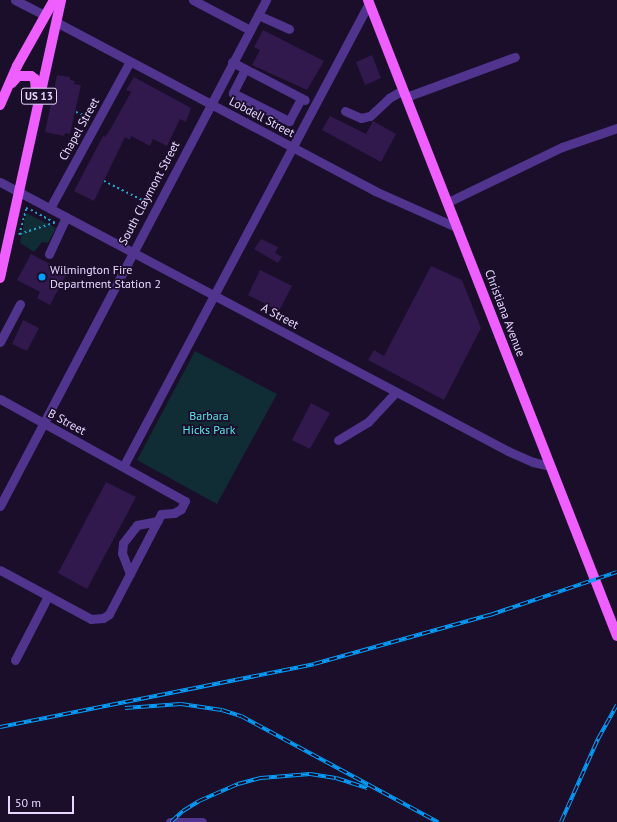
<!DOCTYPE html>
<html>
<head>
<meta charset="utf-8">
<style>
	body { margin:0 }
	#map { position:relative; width:617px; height:822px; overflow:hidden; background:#1a0e2a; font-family:"PT Sans",sans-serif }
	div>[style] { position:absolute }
	.green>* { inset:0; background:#102c35 }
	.building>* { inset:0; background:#31184d }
	.path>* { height:1.5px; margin-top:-0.75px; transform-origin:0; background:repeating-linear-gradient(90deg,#23a4c7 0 2px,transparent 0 5px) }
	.minor>* { height:9px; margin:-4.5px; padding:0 4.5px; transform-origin:4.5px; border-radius:4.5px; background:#50348e }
	.major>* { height:10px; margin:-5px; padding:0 5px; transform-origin:5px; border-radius:5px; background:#ef5eff }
	.rail>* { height:4px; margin-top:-2px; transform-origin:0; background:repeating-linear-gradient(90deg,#1a0e2a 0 8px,#03a0ff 0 16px); box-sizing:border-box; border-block:1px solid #03a0ff }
	.dots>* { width:11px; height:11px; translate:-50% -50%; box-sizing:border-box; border:2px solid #1a0e2a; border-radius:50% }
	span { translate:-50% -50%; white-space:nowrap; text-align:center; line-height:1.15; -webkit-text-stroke:3.5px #1a0e2a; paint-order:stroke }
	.shield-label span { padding:1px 3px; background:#1a0e2a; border:1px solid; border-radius:3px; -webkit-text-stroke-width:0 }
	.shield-label { font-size:11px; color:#e7d7ff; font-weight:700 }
	.street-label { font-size:12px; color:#e7d7ff }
	.poi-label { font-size:12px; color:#e7d7ff }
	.left { translate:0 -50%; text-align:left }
	.park-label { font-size:12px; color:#56e8ec }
	.scale { position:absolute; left:8px; top:796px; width:66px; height:18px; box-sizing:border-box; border:2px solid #e7d7ff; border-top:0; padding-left:5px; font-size:12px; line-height:14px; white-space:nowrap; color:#e7d7ff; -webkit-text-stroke:3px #1a0e2a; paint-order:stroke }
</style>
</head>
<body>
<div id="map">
	<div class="green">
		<i style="clip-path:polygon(26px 213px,56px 228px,48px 243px,42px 242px,34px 252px,20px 243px)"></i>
		<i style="clip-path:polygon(195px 351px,277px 394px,217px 504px,137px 460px)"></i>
	</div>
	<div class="building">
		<i style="clip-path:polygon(263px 30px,324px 61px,307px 90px,252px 65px,260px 50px,254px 47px)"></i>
		<i style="clip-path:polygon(372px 55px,381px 78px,365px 85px,356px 62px)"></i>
		<i style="clip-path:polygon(57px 75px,70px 77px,70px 80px,75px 81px,74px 84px,81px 85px,70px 134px,65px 133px,64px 136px,45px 132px)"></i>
		<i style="clip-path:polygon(134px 77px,191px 108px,186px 122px,180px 119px,167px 146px,153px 139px,150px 146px,131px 136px,130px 140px,125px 137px,94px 201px,74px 191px,103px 136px,105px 137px,111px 128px,131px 92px,126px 90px)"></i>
		<i style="clip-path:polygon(330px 116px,366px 134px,373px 121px,396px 134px,381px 162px,322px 130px)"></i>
		<i style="clip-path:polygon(261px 239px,278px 247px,275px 253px,282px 257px,278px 263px,254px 249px)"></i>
		<i style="clip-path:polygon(31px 254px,67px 273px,50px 305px,37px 298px,40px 292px,17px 280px)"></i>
		<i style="clip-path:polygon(431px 266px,462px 280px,481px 328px,444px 400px,368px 360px,374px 350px,384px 356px)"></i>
		<i style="clip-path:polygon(260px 270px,292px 286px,279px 311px,248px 295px)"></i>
		<i style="clip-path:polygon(23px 320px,39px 328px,27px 351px,12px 344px)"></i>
		<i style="clip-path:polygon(311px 403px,330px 413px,310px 449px,292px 440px)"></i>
		<i style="clip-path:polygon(106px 482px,136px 497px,87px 589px,58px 573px)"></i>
	</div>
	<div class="path">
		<i style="left:76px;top:112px;width:13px;rotate:23deg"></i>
		<i style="left:104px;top:181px;width:47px;rotate:26.6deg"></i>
		<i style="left:26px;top:208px;width:5px;rotate:22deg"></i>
		<i style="left:31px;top:210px;width:27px;rotate:28deg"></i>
		<i style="left:55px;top:223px;width:38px;rotate:162deg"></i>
		<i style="left:19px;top:235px;width:28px;rotate:-75deg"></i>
	</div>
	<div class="minor">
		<i style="left:15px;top:0;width:33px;rotate:27deg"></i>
		<i style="left:193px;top:0;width:64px;rotate:27.8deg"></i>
		<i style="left:258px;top:15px;width:34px;rotate:24deg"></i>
		<i style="left:58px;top:23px;width:359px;rotate:27.9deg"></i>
		<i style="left:375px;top:191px;width:91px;rotate:24deg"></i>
		<i style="left:232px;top:62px;width:82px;rotate:27.5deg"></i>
		<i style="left:245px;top:69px;width:27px;rotate:117deg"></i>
		<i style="left:233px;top:93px;width:63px;rotate:26.6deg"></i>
		<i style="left:289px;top:121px;width:26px;rotate:-62deg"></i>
		<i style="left:406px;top:97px;width:116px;rotate:-20.2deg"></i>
		<i style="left:345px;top:111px;width:17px;rotate:24deg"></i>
		<i style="left:361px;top:118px;width:9px;rotate:-13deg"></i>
		<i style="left:370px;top:116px;width:26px;rotate:-43deg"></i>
		<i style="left:389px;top:98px;width:16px;rotate:-30deg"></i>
		<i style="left:0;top:182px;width:575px;rotate:27.9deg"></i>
		<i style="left:508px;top:451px;width:27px;rotate:24deg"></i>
		<i style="left:533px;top:462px;width:18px;rotate:13deg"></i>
		<i style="left:448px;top:202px;width:127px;rotate:-25.8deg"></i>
		<i style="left:562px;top:147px;width:58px;rotate:-19.1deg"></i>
		<i style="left:50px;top:208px;width:167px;rotate:-61.4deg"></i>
		<i style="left:49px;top:254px;width:41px;rotate:-65.3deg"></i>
		<i style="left:0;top:342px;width:43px;rotate:-62.2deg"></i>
		<i style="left:0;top:399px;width:211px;rotate:28.9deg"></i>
		<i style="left:185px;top:501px;width:9px;rotate:117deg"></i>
		<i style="left:181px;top:509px;width:8px;rotate:150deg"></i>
		<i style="left:174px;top:513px;width:13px;rotate:176deg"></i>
		<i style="left:161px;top:514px;width:113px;rotate:117.5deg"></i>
		<i style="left:109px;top:614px;width:7px;rotate:146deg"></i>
		<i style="left:103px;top:618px;width:12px;rotate:175deg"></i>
		<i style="left:91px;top:619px;width:103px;rotate:-151.7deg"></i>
		<i style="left:338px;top:440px;width:35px;rotate:-31deg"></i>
		<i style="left:368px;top:422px;width:41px;rotate:-47deg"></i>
		<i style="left:124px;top:465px;width:523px;rotate:-62.06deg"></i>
		<i style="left:0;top:506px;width:572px;rotate:-62.27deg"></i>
		<i style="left:130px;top:574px;width:22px;rotate:-111deg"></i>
		<i style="left:122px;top:553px;width:10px;rotate:-84deg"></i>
		<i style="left:123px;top:543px;width:23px;rotate:-52deg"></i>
		<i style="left:137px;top:525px;width:21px;rotate:-11deg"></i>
		<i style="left:15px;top:660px;width:72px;rotate:-62.7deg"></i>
		<i style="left:170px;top:822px;width:32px"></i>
	</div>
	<div class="major">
		<i style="left:368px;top:0;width:683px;rotate:68.62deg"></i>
		<i style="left:12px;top:83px;width:9px;rotate:-49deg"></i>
		<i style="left:18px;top:76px;width:13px"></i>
		<i style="left:31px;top:76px;width:5px;rotate:37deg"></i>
		<i style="left:35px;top:79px;width:14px;rotate:86deg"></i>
		<i style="left:0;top:105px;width:43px;rotate:-66.4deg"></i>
		<i style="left:17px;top:66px;width:76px;rotate:-60.7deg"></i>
		<i style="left:0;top:278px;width:285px;rotate:-77.6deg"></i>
	</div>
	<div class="rail">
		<i style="left:125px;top:708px;width:56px;rotate:-4.1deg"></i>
		<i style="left:181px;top:704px;width:41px;rotate:8.3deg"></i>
		<i style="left:222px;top:710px;width:20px;rotate:18deg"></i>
		<i style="left:241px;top:716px;width:224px;rotate:28.3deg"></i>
		<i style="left:0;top:727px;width:320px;rotate:-11.3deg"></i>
		<i style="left:314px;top:664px;width:183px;rotate:-15.6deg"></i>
		<i style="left:490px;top:615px;width:134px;rotate:-18.7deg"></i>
		<i style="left:171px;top:822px;width:16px;rotate:-43deg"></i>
		<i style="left:183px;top:811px;width:19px;rotate:-32deg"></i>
		<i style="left:199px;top:801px;width:43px;rotate:-23.6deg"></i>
		<i style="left:238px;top:784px;width:24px;rotate:-15deg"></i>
		<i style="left:261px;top:778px;width:49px;rotate:-4.7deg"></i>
		<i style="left:310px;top:774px;width:26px;rotate:9deg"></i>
		<i style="left:336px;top:778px;width:33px;rotate:18deg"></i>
		<i style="left:561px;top:822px;width:91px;rotate:-66deg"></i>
		<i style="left:598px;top:739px;width:39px;rotate:-61deg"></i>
	</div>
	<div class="dots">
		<i style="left:42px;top:277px;background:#03a0ff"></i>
	</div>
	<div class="shield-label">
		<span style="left:39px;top:96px">US 13</span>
	</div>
	<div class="street-label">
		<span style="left:262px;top:117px;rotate:28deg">Lobdell Street</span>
		<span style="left:79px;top:129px;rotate:-61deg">Chapel Street</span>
		<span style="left:149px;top:193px;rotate:-62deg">South Claymont Street</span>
		<span style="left:505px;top:313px;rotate:69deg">Christiana Avenue</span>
		<span style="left:280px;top:316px;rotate:28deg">A Street</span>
		<span style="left:67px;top:422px;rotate:28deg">B Street</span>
	</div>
	<div class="poi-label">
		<span class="left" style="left:50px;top:277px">Wilmington Fire<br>Department Station 2</span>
	</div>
	<div class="park-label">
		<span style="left:209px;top:423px">Barbara<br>Hicks Park</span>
	</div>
	<div class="scale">50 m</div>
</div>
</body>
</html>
